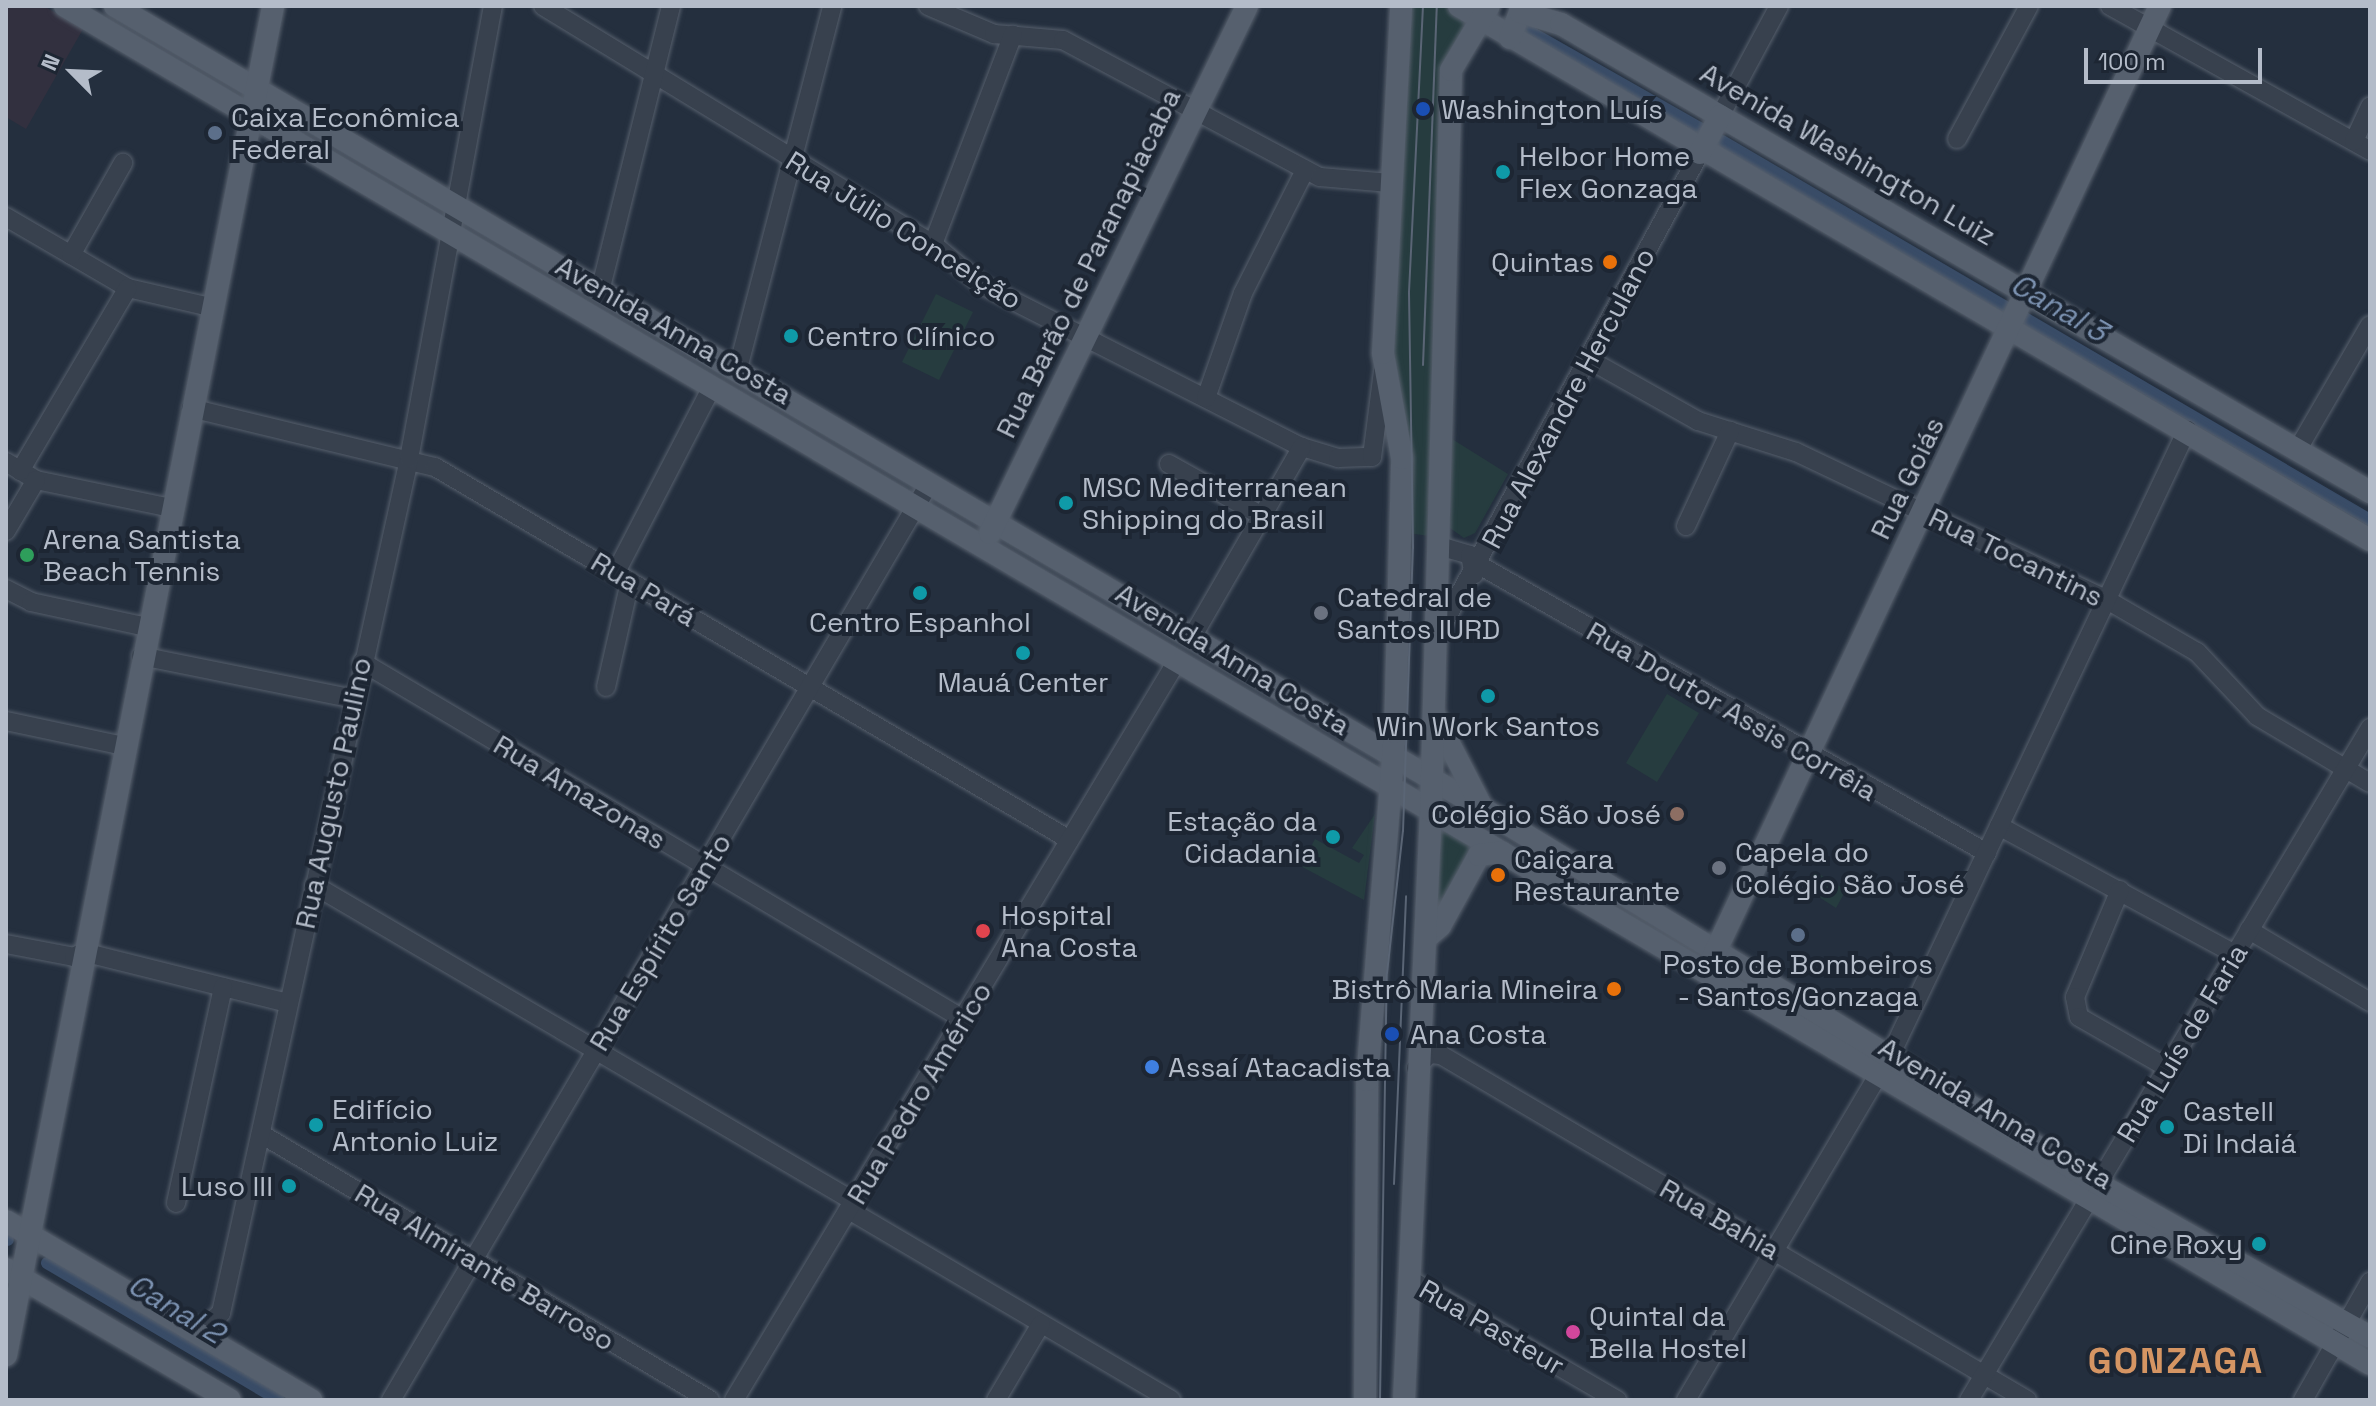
<!DOCTYPE html>
<html>
<head>
<meta charset="utf-8">
<style>
	body { margin:0 }
	#map { position:relative; width:2376px; height:1406px; overflow:hidden; background:#242f3e; font-family:"Space Grotesk",sans-serif }
	div>[style] { position:absolute }
	.medical>* { inset:0; background:#32303f }
	.green>* { inset:0; background:#263c3f }
	.canal>* { height:12px; margin:-6px; padding:0 6px; transform-origin:6px; border-radius:6px; background:#394c67 }
	.roads { filter:drop-shadow(0 0 2px #565f6c) drop-shadow(0 0 2px #565f6c) }
	.minor>* { height:18px; margin:-9px; padding:0 9px; transform-origin:9px; border-radius:9px; background:#38414e }
	.major>* { height:22px; margin:-11px; padding:0 11px; transform-origin:11px; border-radius:11px; background:#56606e }
	.tram>* { height:2px; margin:-1px; padding:0 1px; transform-origin:1px; border-radius:1px; background:#5a6575 }
	.dots>* { width:22px; height:22px; translate:-50% -50%; box-sizing:border-box; border:4px solid #1d2633; border-radius:50% }
	span { translate:-50% -50%; white-space:nowrap; text-align:center; line-height:1.15; -webkit-text-stroke:8px #1d2633; paint-order:stroke }
	.poi-label { font-size:28px; color:#b4bcc9 }
	.left { translate:0 -50%; text-align:left }
	.right { translate:-100% -50%; text-align:right }
	.street-label { font-size:28px; color:#b4bcc9 }
	.water-label { font-size:30px; color:#7c92b1; font-style:italic }
	.district-label { font-size:36px; color:#d59563; font-weight:700; letter-spacing:2px }
	.frame { position:absolute; inset:0; border:8px solid #b4bcc9; pointer-events:none }
	.north { position:absolute; left:32px; top:32px; width:80px; height:80px; -webkit-text-stroke:6px #1d2633; paint-order:stroke; rotate:294deg; font-size:22px; font-weight:700; line-height:32px; text-align:center; color:#b4bcc9 }
	.north::after { content:''; display:block; margin:auto; width:28px; height:36px; background:#b4bcc9; clip-path:polygon(50% 0,100% 100%,50% 72%,0 100%) }
	.scale { position:absolute; left:2084px; top:48px; width:178px; height:36px; box-sizing:border-box; border:4px solid #b4bcc9; border-top:0; padding-left:10px; font-size:24px; line-height:28px; white-space:nowrap; color:#b4bcc9; -webkit-text-stroke:6px #1d2633; paint-order:stroke }
</style>
</head>
<body>
<div id="map">
	<div class="medical">
		<i style="clip-path:polygon(6px 6px,44px 6px,83px 29px,26px 129px,6px 117px)"></i>
	</div>
	<div class="green">
		<i style="clip-path:polygon(1410px 6px,1443px 6px,1468px 21px,1445px 60px,1429px 536px,1408px 533px,1392px 368px)"></i>
		<i style="clip-path:polygon(936px 294px,973px 312px,939px 380px,902px 362px)"></i>
		<i style="clip-path:polygon(1452px 439px,1508px 474px,1475px 533px,1464px 538px,1450px 528px)"></i>
		<i style="clip-path:polygon(1667px 694px,1699px 713px,1657px 782px,1626px 763px)"></i>
		<i style="clip-path:polygon(1375px 814px,1364px 900px,1295px 863px,1302px 864px,1315px 839px,1359px 863px,1364px 855px,1352px 848px)"></i>
		<i style="clip-path:polygon(1439px 828px,1475px 847px,1437px 912px)"></i>
		<i style="clip-path:polygon(1814px 871px,1846px 890px,1836px 908px,1805px 888px)"></i>
	</div>
	<div class="canal">
		<i style="left:1527px;top:30px;width:200px;rotate:29.6deg"></i>
		<i style="left:1722px;top:141px;width:751px;rotate:30.32deg"></i>
		<i style="left:6px;top:1239px;width:2px;rotate:27deg"></i>
		<i style="left:47px;top:1263px;width:269px;rotate:30.6deg"></i>
	</div>
	<div class="roads">
		<div class="minor">
			<i style="left:543px;top:6px;width:457px;rotate:31.4deg"></i>
			<i style="left:933px;top:244px;width:64px;rotate:39.9deg"></i>
			<i style="left:982px;top:285px;width:359px;rotate:26.9deg"></i>
			<i style="left:1302px;top:447px;width:38px;rotate:17deg"></i>
			<i style="left:1338px;top:458px;width:34px;rotate:-2deg"></i>
			<i style="left:1372px;top:457px;width:87px;rotate:-82.7deg"></i>
			<i style="left:928px;top:6px;width:72px;rotate:23deg"></i>
			<i style="left:994px;top:34px;width:69px;rotate:5deg"></i>
			<i style="left:1063px;top:40px;width:291px;rotate:28.1deg"></i>
			<i style="left:1320px;top:177px;width:70px;rotate:4.9deg"></i>
			<i style="left:2110px;top:6px;width:298px;rotate:29.1deg"></i>
			<i style="left:1720px;top:116px;width:125px;rotate:-61.8deg"></i>
			<i style="left:1957px;top:139px;width:151px;rotate:-61.6deg"></i>
			<i style="left:2354px;top:141px;width:38px;rotate:-65deg"></i>
			<i style="left:6px;top:217px;width:141px;rotate:30.2deg"></i>
			<i style="left:128px;top:288px;width:84px;rotate:13deg"></i>
			<i style="left:933px;top:244px;width:224px;rotate:-69.1deg"></i>
			<i style="left:71px;top:255px;width:106px;rotate:-60.5deg"></i>
			<i style="left:600px;top:291px;width:294px;rotate:-76deg"></i>
			<i style="left:1588px;top:359px;width:126px;rotate:29.4deg"></i>
			<i style="left:1698px;top:421px;width:103px;rotate:17.6deg"></i>
			<i style="left:1796px;top:452px;width:339px;rotate:25.4deg"></i>
			<i style="left:2102px;top:597px;width:110px;rotate:30.1deg"></i>
			<i style="left:2197px;top:652px;width:88px;rotate:46.8deg"></i>
			<i style="left:2257px;top:716px;width:131px;rotate:30.7deg"></i>
			<i style="left:737px;top:372px;width:378px;rotate:-75.4deg"></i>
			<i style="left:1206px;top:398px;width:111px;rotate:-70.6deg"></i>
			<i style="left:1243px;top:293px;width:138px;rotate:-63.2deg"></i>
			<i style="left:191px;top:408px;width:251px;rotate:13.6deg"></i>
			<i style="left:435px;top:467px;width:736px;rotate:30.43deg"></i>
			<i style="left:2298px;top:449px;width:143px;rotate:-59.9deg"></i>
			<i style="left:6px;top:462px;width:35px;rotate:31deg"></i>
			<i style="left:36px;top:480px;width:138px;rotate:11.7deg"></i>
			<i style="left:1169px;top:464px;width:107px;rotate:29.2deg"></i>
			<i style="left:20px;top:471px;width:212px;rotate:-59.5deg"></i>
			<i style="left:1686px;top:526px;width:105px;rotate:-65.1deg"></i>
			<i style="left:6px;top:531px;width:59px;rotate:-59.5deg"></i>
			<i style="left:1439px;top:546px;width:32px;rotate:16deg"></i>
			<i style="left:1470px;top:555px;width:20px;rotate:79deg"></i>
			<i style="left:1479px;top:565px;width:584px;rotate:29.55deg"></i>
			<i style="left:616px;top:572px;width:208px;rotate:-62.6deg"></i>
			<i style="left:6px;top:589px;width:28px;rotate:27deg"></i>
			<i style="left:31px;top:602px;width:119px;rotate:12.2deg"></i>
			<i style="left:1191px;top:639px;width:222px;rotate:-60deg"></i>
			<i style="left:1434px;top:641px;width:556px;rotate:-61.41deg"></i>
			<i style="left:141px;top:656px;width:217px;rotate:11.4deg"></i>
			<i style="left:362px;top:662px;width:699px;rotate:30.71deg"></i>
			<i style="left:606px;top:687px;width:109px;rotate:-77.2deg"></i>
			<i style="left:6px;top:721px;width:121px;rotate:12deg"></i>
			<i style="left:1999px;top:826px;width:268px;rotate:28.5deg"></i>
			<i style="left:314px;top:885px;width:627px;rotate:30.37deg"></i>
			<i style="left:2120px;top:890px;width:116px;rotate:112.8deg"></i>
			<i style="left:2075px;top:997px;width:20px;rotate:79deg"></i>
			<i style="left:2079px;top:1017px;width:103px;rotate:29.8deg"></i>
			<i style="left:2249px;top:930px;width:141px;rotate:30.8deg"></i>
			<i style="left:6px;top:944px;width:69px;rotate:10.8deg"></i>
			<i style="left:74px;top:957px;width:10px;rotate:-29deg"></i>
			<i style="left:83px;top:952px;width:210px;rotate:14deg"></i>
			<i style="left:1416px;top:1068px;width:19px;rotate:-47deg"></i>
			<i style="left:1429px;top:1054px;width:12px;rotate:5deg"></i>
			<i style="left:1441px;top:1055px;width:680px;rotate:30.49deg"></i>
			<i style="left:261px;top:1134px;width:522px;rotate:30.64deg"></i>
			<i style="left:176px;top:1203px;width:221px;rotate:-77.7deg"></i>
			<i style="left:849px;top:1210px;width:374px;rotate:30.5deg"></i>
			<i style="left:1409px;top:1279px;width:241px;rotate:30.2deg"></i>
			<i style="left:188px;top:1326px;width:18px"></i>
			<i style="left:206px;top:1326px;width:20px;rotate:-41deg"></i>
			<i style="left:221px;top:1313px;width:874px;rotate:-77.58deg"></i>
			<i style="left:409px;top:459px;width:461px;rotate:-79.5deg"></i>
			<i style="left:391px;top:1400px;width:1062px;rotate:-59.57deg"></i>
			<i style="left:734px;top:1400px;width:862px;rotate:-59.06deg"></i>
			<i style="left:996px;top:1400px;width:88px;rotate:-59.4deg"></i>
			<i style="left:1686px;top:1400px;width:402px;rotate:-59.4deg"></i>
			<i style="left:1891px;top:1054px;width:691px;rotate:-64.62deg"></i>
			<i style="left:1969px;top:1400px;width:783px;rotate:-59.17deg"></i>
			<i style="left:2303px;top:1400px;width:136px;rotate:-60.4deg"></i>
		</div>
		<div class="major">
			<i style="left:65px;top:6px;width:2675px;rotate:30.5deg"></i>
			<i style="left:115px;top:6px;width:1586px;rotate:30.41deg"></i>
			<i style="left:1483px;top:809px;width:719px;rotate:31.35deg"></i>
			<i style="left:2097px;top:1183px;width:313px;rotate:29.4deg"></i>
			<i style="left:1459px;top:6px;width:1056px;rotate:30.38deg"></i>
			<i style="left:1510px;top:38px;width:28px;rotate:-69deg"></i>
			<i style="left:1520px;top:12px;width:43px;rotate:16.3deg"></i>
			<i style="left:1561px;top:24px;width:935px;rotate:30.05deg"></i>
			<i style="left:1700px;top:153px;width:42px;rotate:-61.6deg"></i>
			<i style="left:990px;top:533px;width:586px;rotate:-64deg"></i>
			<i style="left:1434px;top:714px;width:106px;rotate:62.9deg"></i>
			<i style="left:1425px;top:939px;width:20px;rotate:-41deg"></i>
			<i style="left:1440px;top:926px;width:81px;rotate:-61.2deg"></i>
			<i style="left:1479px;top:855px;width:23px;rotate:-7deg"></i>
			<i style="left:1711px;top:961px;width:1055px;rotate:-64.82deg"></i>
			<i style="left:6px;top:1221px;width:354px;rotate:30.4deg"></i>
			<i style="left:6px;top:1269px;width:259px;rotate:30.3deg"></i>
			<i style="left:6px;top:1355px;width:1375px;rotate:-78.8deg"></i>
			<i style="left:1365px;top:1400px;width:320px;rotate:-89.6deg"></i>
			<i style="left:1367px;top:1080px;width:349px;rotate:-85.4deg"></i>
			<i style="left:1395px;top:732px;width:274px;rotate:-88.5deg"></i>
			<i style="left:1402px;top:458px;width:107px;rotate:-100.3deg"></i>
			<i style="left:1383px;top:353px;width:347px;rotate:-87deg"></i>
			<i style="left:1404px;top:1400px;width:590px;rotate:-87.38deg"></i>
			<i style="left:1431px;top:811px;width:741px;rotate:-88.45deg"></i>
			<i style="left:1451px;top:70px;width:74px;rotate:-59.3deg"></i>
		</div>
	</div>
	<div class="tram">
		<i style="left:1423px;top:365px;width:359px;rotate:-87.8deg"></i>
		<i style="left:1394px;top:1184px;width:288px;rotate:-87.6deg"></i>
		<i style="left:1380px;top:1400px;width:427px;rotate:-89.1deg"></i>
		<i style="left:1387px;top:973px;width:143px;rotate:-83.6deg"></i>
		<i style="left:1403px;top:831px;width:283px;rotate:-88deg"></i>
		<i style="left:1413px;top:548px;width:256px;rotate:-90.9deg"></i>
		<i style="left:1409px;top:292px;width:286px;rotate:-87.2deg"></i>
	</div>
	<div class="dots">
		<i style="left:1423px;top:109px;background:#1a4fb4"></i>
		<i style="left:215px;top:133px;background:#5c6f8a"></i>
		<i style="left:1503px;top:172px;background:#0f9aa8"></i>
		<i style="left:1610px;top:262px;background:#e8710a"></i>
		<i style="left:791px;top:336px;background:#0f9aa8"></i>
		<i style="left:1066px;top:503px;background:#0f9aa8"></i>
		<i style="left:27px;top:555px;background:#2e9e5b"></i>
		<i style="left:920px;top:593px;background:#0f9aa8"></i>
		<i style="left:1321px;top:613px;background:#6b7280"></i>
		<i style="left:1023px;top:653px;background:#0f9aa8"></i>
		<i style="left:1488px;top:696px;background:#0f9aa8"></i>
		<i style="left:1677px;top:814px;background:#8d6e63"></i>
		<i style="left:1333px;top:837px;background:#0f9aa8"></i>
		<i style="left:1719px;top:868px;background:#6b7280"></i>
		<i style="left:1498px;top:875px;background:#e8710a"></i>
		<i style="left:983px;top:931px;background:#e0444e"></i>
		<i style="left:1798px;top:935px;background:#5c6f8a"></i>
		<i style="left:1614px;top:989px;background:#e8710a"></i>
		<i style="left:1392px;top:1034px;background:#1a4fb4"></i>
		<i style="left:1152px;top:1067px;background:#3f7fe0"></i>
		<i style="left:316px;top:1125px;background:#0f9aa8"></i>
		<i style="left:2167px;top:1127px;background:#0f9aa8"></i>
		<i style="left:289px;top:1186px;background:#0f9aa8"></i>
		<i style="left:2259px;top:1244px;background:#0f9aa8"></i>
		<i style="left:1573px;top:1332px;background:#d1479c"></i>
	</div>
	<div class="poi-label">
		<span class="left" style="left:1441px;top:109px">Washington Luís</span>
		<span class="left" style="left:231px;top:133px">Caixa Econômica<br>Federal</span>
		<span class="left" style="left:1519px;top:172px">Helbor Home<br>Flex Gonzaga</span>
		<span class="right" style="left:1594px;top:262px">Quintas</span>
		<span class="left" style="left:807px;top:336px">Centro Clínico</span>
		<span class="left" style="left:1082px;top:503px">MSC Mediterranean<br>Shipping do Brasil</span>
		<span class="left" style="left:43px;top:555px">Arena Santista<br>Beach Tennis</span>
		<span class="left" style="left:1337px;top:613px">Catedral de<br>Santos IURD</span>
		<span style="left:920px;top:622px">Centro Espanhol</span>
		<span style="left:1023px;top:682px">Mauá Center</span>
		<span style="left:1488px;top:726px">Win Work Santos</span>
		<span class="right" style="left:1661px;top:814px">Colégio São José</span>
		<span class="right" style="left:1317px;top:837px">Estação da<br>Cidadania</span>
		<span class="left" style="left:1735px;top:868px">Capela do<br>Colégio São José</span>
		<span class="left" style="left:1514px;top:875px">Caiçara<br>Restaurante</span>
		<span class="left" style="left:1001px;top:931px">Hospital<br>Ana Costa</span>
		<span style="left:1798px;top:980px">Posto de Bombeiros<br>- Santos/Gonzaga</span>
		<span class="right" style="left:1598px;top:989px">Bistrô Maria Mineira</span>
		<span class="left" style="left:1410px;top:1034px">Ana Costa</span>
		<span class="left" style="left:1168px;top:1067px">Assaí Atacadista</span>
		<span class="left" style="left:332px;top:1125px">Edifício<br>Antonio Luiz</span>
		<span class="left" style="left:2183px;top:1127px">Castell<br>Di Indaiá</span>
		<span class="right" style="left:273px;top:1186px">Luso III</span>
		<span class="right" style="left:2243px;top:1244px">Cine Roxy</span>
		<span class="left" style="left:1589px;top:1332px">Quintal da<br>Bella Hostel</span>
	</div>
	<div class="street-label">
		<span style="left:1848px;top:154px;rotate:30deg">Avenida Washington Luiz</span>
		<span style="left:904px;top:230px;rotate:32deg">Rua Júlio Conceição</span>
		<span style="left:1088px;top:263px;rotate:-64deg">Rua Barão de Paranapiacaba</span>
		<span style="left:674px;top:330px;rotate:30deg">Avenida Anna Costa</span>
		<span style="left:1568px;top:398px;rotate:-62deg">Rua Alexandre Herculano</span>
		<span style="left:1907px;top:478px;rotate:-64deg">Rua Goiás</span>
		<span style="left:2016px;top:557px;rotate:26deg">Rua Tocantins</span>
		<span style="left:644px;top:589px;rotate:31deg">Rua Pará</span>
		<span style="left:1233px;top:659px;rotate:31deg">Avenida Anna Costa</span>
		<span style="left:1732px;top:711px;rotate:30deg">Rua Doutor Assis Corrêia</span>
		<span style="left:580px;top:792px;rotate:31deg">Rua Amazonas</span>
		<span style="left:333px;top:793px;rotate:-78deg">Rua Augusto Paulino</span>
		<span style="left:660px;top:942px;rotate:-59deg">Rua Espírito Santo</span>
		<span style="left:2182px;top:1043px;rotate:-59deg">Rua Luís de Faria</span>
		<span style="left:919px;top:1093px;rotate:-59deg">Rua Pedro Américo</span>
		<span style="left:1996px;top:1113px;rotate:31deg">Avenida Anna Costa</span>
		<span style="left:1720px;top:1219px;rotate:30deg">Rua Bahia</span>
		<span style="left:485px;top:1267px;rotate:31deg">Rua Almirante Barroso</span>
		<span style="left:1492px;top:1327px;rotate:30deg">Rua Pasteur</span>
	</div>
	<div class="water-label">
		<span style="left:2059px;top:308px;rotate:30deg">Canal 3</span>
		<span style="left:176px;top:1309px;rotate:31deg">Canal 2</span>
	</div>
	<div class="district-label">
		<span style="left:2176px;top:1362px">GONZAGA</span>
	</div>
	<div class="frame"></div>
	<div class="north">N</div>
	<div class="scale">100 m</div>
</div>
</body>
</html>
